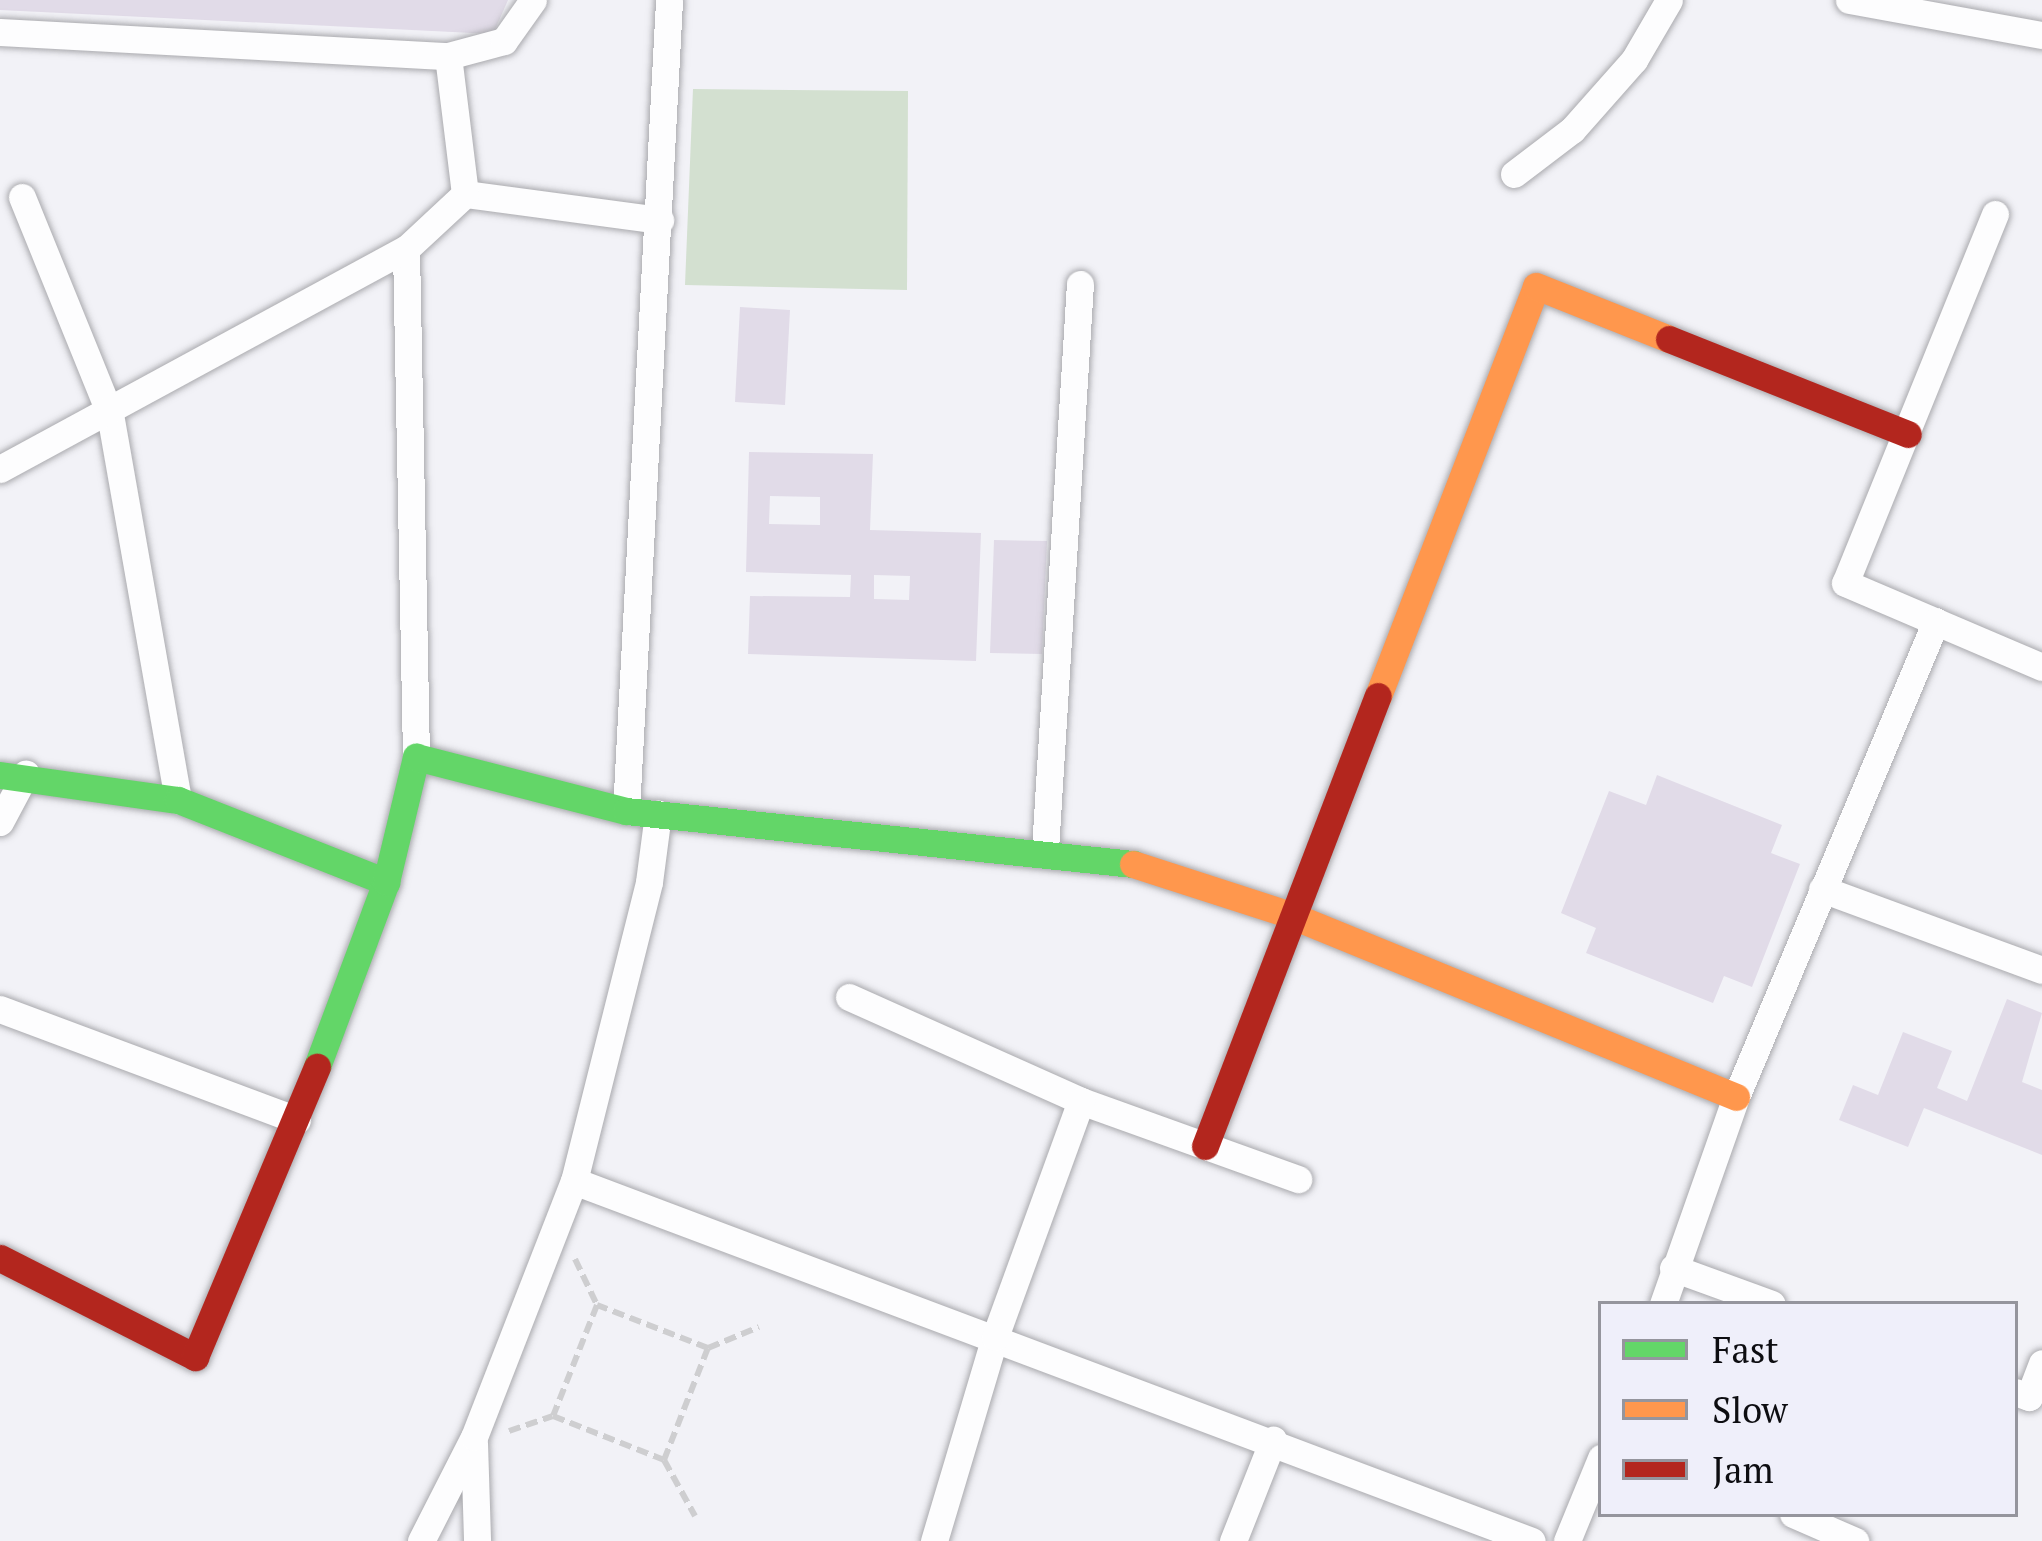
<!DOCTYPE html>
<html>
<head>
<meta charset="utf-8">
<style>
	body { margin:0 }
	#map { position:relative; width:2042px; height:1541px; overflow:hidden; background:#f2f2f7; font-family:"PT Serif",serif }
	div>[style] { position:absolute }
	.green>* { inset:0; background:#d3e0d0 }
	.building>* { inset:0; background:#e1dbe8 }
	.path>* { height:6px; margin-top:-3px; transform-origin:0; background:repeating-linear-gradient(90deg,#ceced0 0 12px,transparent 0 18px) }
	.roads { filter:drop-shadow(0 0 3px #aaaaae) drop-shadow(0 0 3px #aaaaae) }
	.street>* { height:27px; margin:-13.5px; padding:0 13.5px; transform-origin:13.5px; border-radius:13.5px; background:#fdfdfe }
	.fast>* { height:27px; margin:-13.5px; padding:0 13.5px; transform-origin:13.5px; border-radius:13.5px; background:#63d668 }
	.slow>* { height:27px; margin:-13.5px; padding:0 13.5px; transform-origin:13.5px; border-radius:13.5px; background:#ff974d }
	.jam>* { height:27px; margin:-13.5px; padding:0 13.5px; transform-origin:13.5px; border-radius:13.5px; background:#b3261e }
	span { translate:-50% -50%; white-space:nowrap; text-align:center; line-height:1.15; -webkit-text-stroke:9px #efeffa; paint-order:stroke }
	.legend { position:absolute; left:1598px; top:1301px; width:420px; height:216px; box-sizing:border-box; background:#efeffa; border:3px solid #95959d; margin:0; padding:15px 21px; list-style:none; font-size:36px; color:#0d0d11 }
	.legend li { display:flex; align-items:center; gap:24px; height:60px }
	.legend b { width:60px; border:3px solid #95959d }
</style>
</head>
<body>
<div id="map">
	<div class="green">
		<i style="clip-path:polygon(693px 89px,908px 91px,907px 290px,685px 285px)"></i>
	</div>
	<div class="building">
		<i style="clip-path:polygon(0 0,508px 0,493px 34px,0 10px)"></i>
		<i style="clip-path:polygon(740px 307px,790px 310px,785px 405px,735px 402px)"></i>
		<i style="clip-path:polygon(evenodd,749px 452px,873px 454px,870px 530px,981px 533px,976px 661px,748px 654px,750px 596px,850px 597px,851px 575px,746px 572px,749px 452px,770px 496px,820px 497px,820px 525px,769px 524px,770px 496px,749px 452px,874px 575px,910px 576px,909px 600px,874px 599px,874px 575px)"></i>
		<i style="clip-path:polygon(994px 540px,1047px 541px,1042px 654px,990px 653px)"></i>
		<i style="clip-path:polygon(1657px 775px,1782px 825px,1771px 853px,1800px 864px,1752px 987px,1724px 976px,1713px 1003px,1586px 953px,1596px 928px,1561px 913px,1609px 791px,1646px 805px)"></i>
		<i style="clip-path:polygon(2007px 999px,2042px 1013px,2022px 1082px,2042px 1090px,2042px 1155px,1924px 1108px,1908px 1147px,1839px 1120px,1853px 1085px,1878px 1095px,1903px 1032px,1952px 1051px,1937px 1088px,1967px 1101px)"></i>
	</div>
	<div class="path">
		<i style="left:575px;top:1259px;width:51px;rotate:64.4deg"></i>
		<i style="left:708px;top:1348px;width:55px;rotate:-22.4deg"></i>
		<i style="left:509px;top:1431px;width:46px;rotate:-18.8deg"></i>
		<i style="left:553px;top:1416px;width:119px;rotate:21.6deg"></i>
		<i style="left:664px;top:1460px;width:120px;rotate:-68.6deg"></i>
		<i style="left:708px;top:1348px;width:119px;rotate:-158.8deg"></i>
		<i style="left:597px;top:1305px;width:119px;rotate:111.6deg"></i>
		<i style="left:664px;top:1460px;width:64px;rotate:61deg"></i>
	</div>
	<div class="roads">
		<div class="street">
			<i style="left:1849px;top:0;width:196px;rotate:10.3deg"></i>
			<i style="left:0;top:32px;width:449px;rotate:3.1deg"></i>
			<i style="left:448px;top:56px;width:58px;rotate:-15deg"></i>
			<i style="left:504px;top:41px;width:50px;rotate:-54.7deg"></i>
			<i style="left:1514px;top:174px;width:73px;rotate:-37.2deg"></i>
			<i style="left:1572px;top:130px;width:94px;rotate:-48.5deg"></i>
			<i style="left:1634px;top:60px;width:69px;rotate:-59.7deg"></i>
			<i style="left:465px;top:194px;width:197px;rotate:7.6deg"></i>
			<i style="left:22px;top:197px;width:234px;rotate:67.9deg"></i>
			<i style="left:110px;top:414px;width:392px;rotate:80deg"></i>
			<i style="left:1995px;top:214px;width:398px;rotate:112.1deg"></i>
			<i style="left:1845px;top:583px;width:214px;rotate:23.1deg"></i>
			<i style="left:406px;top:249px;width:508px;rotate:88.87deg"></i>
			<i style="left:0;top:469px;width:462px;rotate:-28.5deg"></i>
			<i style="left:406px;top:249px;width:81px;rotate:-43deg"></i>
			<i style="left:465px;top:194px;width:139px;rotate:-97deg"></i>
			<i style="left:626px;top:811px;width:812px;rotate:-86.96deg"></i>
			<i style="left:0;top:822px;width:55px;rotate:-62deg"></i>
			<i style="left:1045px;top:849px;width:566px;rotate:-86.46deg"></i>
			<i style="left:1822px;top:889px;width:234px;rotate:20.2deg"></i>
			<i style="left:849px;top:997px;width:254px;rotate:24.1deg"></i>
			<i style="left:1081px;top:1101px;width:231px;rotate:19.8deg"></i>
			<i style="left:0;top:1009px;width:317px;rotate:20.5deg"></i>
			<i style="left:574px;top:1181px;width:1023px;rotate:20.6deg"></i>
			<i style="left:1673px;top:1268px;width:105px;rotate:20deg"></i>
			<i style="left:1663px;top:1304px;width:219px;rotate:-70.6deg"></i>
			<i style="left:1736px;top:1097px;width:516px;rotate:-67.21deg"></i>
			<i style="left:2015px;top:1392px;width:15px;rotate:20deg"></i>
			<i style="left:2029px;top:1397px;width:36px;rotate:-69deg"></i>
			<i style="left:474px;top:1443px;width:98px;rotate:88.2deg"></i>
			<i style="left:1793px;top:1514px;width:68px;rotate:23.5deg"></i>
			<i style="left:421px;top:1541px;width:117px;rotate:-63deg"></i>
			<i style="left:474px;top:1437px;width:275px;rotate:-68.7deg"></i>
			<i style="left:574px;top:1181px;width:308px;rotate:-75.9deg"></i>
			<i style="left:649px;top:882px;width:69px;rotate:-82.5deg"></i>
			<i style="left:934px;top:1541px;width:213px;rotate:-73.4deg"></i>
			<i style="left:995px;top:1337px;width:251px;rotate:-70deg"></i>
			<i style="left:1233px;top:1541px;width:109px;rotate:-68.4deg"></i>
			<i style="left:1567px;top:1541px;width:90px;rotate:-67.7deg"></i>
		</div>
		<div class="fast">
			<i style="left:0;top:775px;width:180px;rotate:8deg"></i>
			<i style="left:178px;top:800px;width:224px;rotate:21.5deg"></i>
			<i style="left:386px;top:882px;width:197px;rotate:110.5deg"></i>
			<i style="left:386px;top:882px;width:129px;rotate:-76.5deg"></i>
			<i style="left:416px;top:757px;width:217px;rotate:14.4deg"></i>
			<i style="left:626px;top:811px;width:510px;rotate:5.97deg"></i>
		</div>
		<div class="slow">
			<i style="left:1378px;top:696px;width:439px;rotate:-68.9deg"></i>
			<i style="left:1536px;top:286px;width:143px;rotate:21.7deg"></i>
			<i style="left:1133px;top:864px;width:163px;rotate:17.9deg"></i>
			<i style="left:1288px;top:914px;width:484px;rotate:22.2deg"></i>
		</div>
		<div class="jam">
			<i style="left:1669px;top:339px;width:257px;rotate:21.7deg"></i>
			<i style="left:1205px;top:1146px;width:482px;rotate:-69deg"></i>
			<i style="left:0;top:1258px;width:219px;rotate:26.9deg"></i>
			<i style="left:195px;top:1357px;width:315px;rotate:-67.2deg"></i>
		</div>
	</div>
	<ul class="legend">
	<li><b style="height:15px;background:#63d668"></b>Fast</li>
	<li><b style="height:15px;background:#ff974d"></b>Slow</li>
	<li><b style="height:15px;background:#b3261e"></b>Jam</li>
	</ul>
</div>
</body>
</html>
